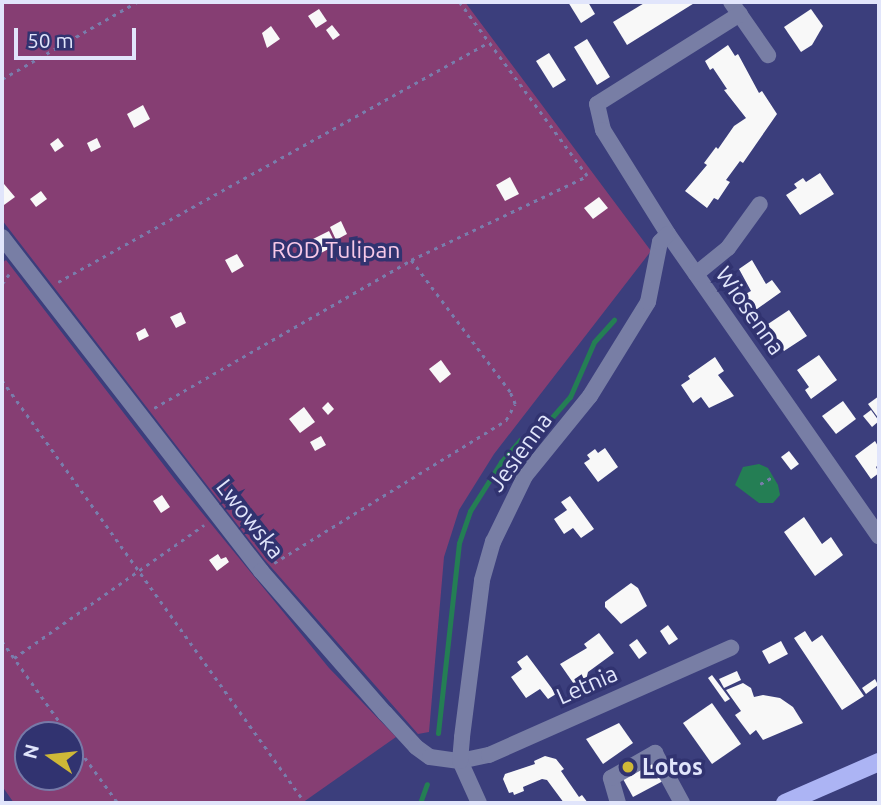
<!DOCTYPE html>
<html>
<head>
<meta charset="utf-8">
<style>
	body { margin:0 }
	#map { position:relative; width:881px; height:805px; overflow:hidden; background:#3b3e7c; font-family:Ubuntu,sans-serif }
	div>[style] { position:absolute }
	.green>* { inset:0; background:#863e73 }
	.water>* { inset:0; background:#247e54 }
	.stream>* { height:5px; margin:-2.5px; padding:0 2.5px; transform-origin:2.5px; border-radius:2.5px; background:#247e54 }
	.building>* { inset:0; background:#f8f8f8 }
	.path>* { height:2.5px; margin-top:-1.25px; transform-origin:0; background:repeating-linear-gradient(90deg,#797dac 0 3.5px,transparent 0 8.5px) }
	.minor>* { height:16px; margin:-8px; padding:0 8px; transform-origin:8px; border-radius:8px; background:#787ea5 }
	.major>* { height:18px; margin:-9px; padding:0 9px; transform-origin:9px; border-radius:9px; background:#acb4f4 }
	.dots>* { width:19px; height:19px; translate:-50% -50%; box-sizing:border-box; border:4px solid #313370; border-radius:50% }
	span { translate:-50% -50%; white-space:nowrap; text-align:center; line-height:1.15; -webkit-text-stroke:7px #313370; paint-order:stroke }
	.park-label { font-size:23px; color:#f8c9e8 }
	.street-label { font-size:23px; color:#e1e5fb }
	.poi-label { font-size:23px; color:#e1e5fb; font-weight:700 }
	.left { translate:0 -50%; text-align:left }
	.frame { position:absolute; inset:0; border:4px solid #e1e5fb; pointer-events:none }
	.north { position:absolute; left:14px; top:721px; width:70px; height:70px; box-sizing:border-box; background:#313370; border:2px solid #777aa8; border-radius:50%; rotate:284deg; font-size:19px; font-weight:700; line-height:28px; text-align:center; color:#e1e5fb }
	.north::after { content:''; display:block; margin:auto; width:24px; height:32px; background:#cfb837; clip-path:polygon(50% 0,100% 100%,50% 72%,0 100%) }
	.scale { position:absolute; left:14px; top:28px; width:122px; height:32px; box-sizing:border-box; border:4px solid #e1e5fb; border-top:0; padding-left:9px; font-size:21px; line-height:24px; white-space:nowrap; color:#e1e5fb; -webkit-text-stroke:5px #313370; paint-order:stroke }
</style>
</head>
<body>
<div id="map">
	<div class="green">
		<i style="clip-path:polygon(2px 2px,465px 2px,651px 251px,494px 454px,459px 510px,444px 557px,429px 732px,418px 734px,264px 559px,2px 220px)"></i>
		<i style="clip-path:polygon(evenodd,6px 260px,176px 481px,329px 668px,396px 737px,302px 803px,14px 803px,2px 786px,2px 263px,6px 260px,28px 735px,70px 735px,70px 777px,28px 777px,28px 735px)"></i>
	</div>
	<div class="water">
		<i style="clip-path:polygon(759px 464px,768px 468px,778px 485px,780px 495px,773px 503px,759px 503px,735px 485px,743px 467px)"></i>
	</div>
	<div class="stream">
		<i style="left:438px;top:733px;width:191px;rotate:-83.7deg"></i>
		<i style="left:459px;top:543px;width:34px;rotate:-71deg"></i>
		<i style="left:470px;top:511px;width:58px;rotate:-57.7deg"></i>
		<i style="left:501px;top:462px;width:29px;rotate:-49deg"></i>
		<i style="left:520px;top:440px;width:32px;rotate:-32deg"></i>
		<i style="left:547px;top:423px;width:35px;rotate:-49deg"></i>
		<i style="left:570px;top:397px;width:60px;rotate:-66.4deg"></i>
		<i style="left:594px;top:342px;width:30px;rotate:-48deg"></i>
		<i style="left:420px;top:803px;width:20px;rotate:-70deg"></i>
	</div>
	<div class="building">
		<i style="clip-path:polygon(568px 2px,588px 2px,595px 14px,581px 23px)"></i>
		<i style="clip-path:polygon(646px 2px,696px 2px,627px 45px,613px 22px)"></i>
		<i style="clip-path:polygon(319px 9px,327px 21px,316px 28px,308px 16px)"></i>
		<i style="clip-path:polygon(811px 9px,823px 26px,812px 45px,801px 52px,784px 27px)"></i>
		<i style="clip-path:polygon(332px 25px,340px 35px,333px 40px,326px 30px)"></i>
		<i style="clip-path:polygon(271px 26px,280px 39px,267px 48px,262px 33px)"></i>
		<i style="clip-path:polygon(587px 39px,610px 77px,597px 85px,574px 47px)"></i>
		<i style="clip-path:polygon(728px 45px,735px 56px,738px 54px,759px 93px,762px 91px,777px 114px,743px 163px,740px 161px,726px 180px,730px 182px,718px 200px,714px 198px,707px 208px,685px 191px,707px 165px,704px 163px,716px 147px,718px 149px,734px 126px,746px 118px,724px 90px,727px 89px,713px 68px,710px 70px,705px 61px)"></i>
		<i style="clip-path:polygon(549px 53px,566px 80px,553px 88px,536px 61px)"></i>
		<i style="clip-path:polygon(143px 105px,150px 119px,134px 128px,127px 114px)"></i>
		<i style="clip-path:polygon(58px 138px,64px 146px,55px 152px,50px 144px)"></i>
		<i style="clip-path:polygon(97px 138px,101px 147px,91px 152px,87px 143px)"></i>
		<i style="clip-path:polygon(820px 173px,834px 194px,800px 215px,786px 195px,797px 188px,794px 184px,803px 178px,806px 182px)"></i>
		<i style="clip-path:polygon(510px 177px,519px 194px,505px 201px,496px 185px)"></i>
		<i style="clip-path:polygon(4px 184px,15px 197px,4px 205px,2px 202px)"></i>
		<i style="clip-path:polygon(41px 191px,47px 199px,36px 207px,30px 199px)"></i>
		<i style="clip-path:polygon(599px 197px,608px 208px,593px 219px,584px 208px)"></i>
		<i style="clip-path:polygon(341px 221px,347px 234px,336px 240px,330px 227px)"></i>
		<i style="clip-path:polygon(329px 231px,336px 245px,321px 253px,313px 239px)"></i>
		<i style="clip-path:polygon(237px 254px,244px 266px,232px 273px,225px 260px)"></i>
		<i style="clip-path:polygon(752px 260px,766px 284px,772px 280px,781px 292px,750px 314px,738px 298px,751px 291px,739px 269px)"></i>
		<i style="clip-path:polygon(789px 310px,807px 336px,784px 351px,772px 335px,768px 337px,762px 328px)"></i>
		<i style="clip-path:polygon(181px 312px,186px 323px,176px 328px,170px 317px)"></i>
		<i style="clip-path:polygon(145px 328px,149px 336px,139px 341px,136px 333px)"></i>
		<i style="clip-path:polygon(819px 355px,837px 380px,811px 399px,805px 390px,809px 387px,797px 370px)"></i>
		<i style="clip-path:polygon(715px 357px,724px 371px,718px 375px,734px 396px,709px 408px,701px 397px,693px 403px,681px 385px,690px 379px,688px 376px)"></i>
		<i style="clip-path:polygon(441px 360px,451px 374px,440px 383px,429px 369px)"></i>
		<i style="clip-path:polygon(879px 396px,879px 419px,868px 404px)"></i>
		<i style="clip-path:polygon(843px 401px,856px 419px,836px 434px,822px 416px)"></i>
		<i style="clip-path:polygon(328px 402px,334px 409px,328px 415px,322px 408px)"></i>
		<i style="clip-path:polygon(304px 407px,315px 422px,300px 433px,289px 419px)"></i>
		<i style="clip-path:polygon(871px 410px,879px 421px,872px 427px,863px 416px)"></i>
		<i style="clip-path:polygon(321px 436px,326px 445px,315px 451px,310px 442px)"></i>
		<i style="clip-path:polygon(875px 441px,879px 448px,879px 464px,876px 467px,879px 473px,871px 479px,855px 456px)"></i>
		<i style="clip-path:polygon(605px 448px,618px 467px,598px 482px,584px 463px,590px 459px,587px 455px,595px 449px,598px 453px)"></i>
		<i style="clip-path:polygon(789px 451px,799px 464px,791px 470px,781px 457px)"></i>
		<i style="clip-path:polygon(162px 495px,170px 507px,161px 513px,153px 501px)"></i>
		<i style="clip-path:polygon(570px 496px,594px 529px,581px 538px,573px 528px,564px 534px,554px 519px,567px 510px,561px 502px)"></i>
		<i style="clip-path:polygon(804px 517px,822px 544px,831px 537px,843px 555px,815px 576px,784px 532px)"></i>
		<i style="clip-path:polygon(218px 554px,221px 559px,226px 557px,229px 562px,217px 571px,209px 560px)"></i>
		<i style="clip-path:polygon(631px 583px,638px 588px,647px 606px,621px 624px,605px 607px,605px 602px)"></i>
		<i style="clip-path:polygon(668px 625px,678px 639px,669px 645px,660px 631px)"></i>
		<i style="clip-path:polygon(805px 631px,812px 642px,822px 635px,864px 696px,842px 710px,794px 638px)"></i>
		<i style="clip-path:polygon(599px 633px,614px 653px,588px 672px,586px 680px,576px 687px,560px 664px,587px 648px,584px 644px)"></i>
		<i style="clip-path:polygon(637px 639px,647px 653px,639px 659px,629px 645px)"></i>
		<i style="clip-path:polygon(781px 641px,788px 654px,769px 664px,762px 651px)"></i>
		<i style="clip-path:polygon(527px 655px,556px 694px,548px 699px,540px 689px,526px 698px,511px 677px,522px 669px,517px 662px)"></i>
		<i style="clip-path:polygon(737px 671px,741px 680px,724px 688px,719px 679px)"></i>
		<i style="clip-path:polygon(712px 675px,730px 699px,725px 702px,708px 678px)"></i>
		<i style="clip-path:polygon(875px 679px,878px 685px,866px 694px,862px 688px)"></i>
		<i style="clip-path:polygon(743px 683px,751px 688px,754px 697px,763px 695px,780px 698px,793px 707px,803px 723px,763px 740px,756px 730px,750px 735px,735px 715px,741px 711px,726px 690px)"></i>
		<i style="clip-path:polygon(712px 703px,741px 744px,712px 764px,683px 723px)"></i>
		<i style="clip-path:polygon(619px 723px,633px 743px,603px 764px,586px 739px)"></i>
		<i style="clip-path:polygon(545px 756px,556px 759px,564px 769px,561px 771px,579px 797px,582px 795px,588px 803px,564px 803px,547px 780px,542px 779px,523px 787px,524px 791px,514px 795px,513px 792px,509px 793px,503px 779px,505px 774px,535px 764px,534px 761px)"></i>
		<i style="clip-path:polygon(654px 763px,663px 781px,633px 797px,623px 779px)"></i>
	</div>
	<div class="path">
		<i style="left:2px;top:79px;width:155px;rotate:-29.7deg"></i>
		<i style="left:58px;top:282px;width:493px;rotate:-29.1deg"></i>
		<i style="left:2px;top:284px;width:12px;rotate:-55deg"></i>
		<i style="left:2px;top:380px;width:518px;rotate:54.35deg"></i>
		<i style="left:154px;top:408px;width:297px;rotate:-29.9deg"></i>
		<i style="left:411px;top:260px;width:195px;rotate:-25.5deg"></i>
		<i style="left:587px;top:176px;width:216px;rotate:-126.3deg"></i>
		<i style="left:760px;top:484px;width:13px;rotate:-29deg"></i>
		<i style="left:274px;top:563px;width:273px;rotate:-31.6deg"></i>
		<i style="left:506px;top:420px;width:18px;rotate:-61deg"></i>
		<i style="left:515px;top:404px;width:13px;rotate:-113deg"></i>
		<i style="left:510px;top:392px;width:165px;rotate:-126.9deg"></i>
		<i style="left:2px;top:641px;width:115px;rotate:54.5deg"></i>
		<i style="left:14px;top:658px;width:232px;rotate:-35deg"></i>
		<i style="left:70px;top:737px;width:82px;rotate:54deg"></i>
	</div>
	<div class="minor">
		<i style="left:731px;top:2px;width:65px;rotate:55.1deg"></i>
		<i style="left:740px;top:14px;width:169px;rotate:147.8deg"></i>
		<i style="left:597px;top:104px;width:27px;rotate:77deg"></i>
		<i style="left:603px;top:130px;width:123px;rotate:58deg"></i>
		<i style="left:668px;top:234px;width:369px;rotate:55.1deg"></i>
		<i style="left:2px;top:237px;width:423px;rotate:52.2deg"></i>
		<i style="left:261px;top:571px;width:189px;rotate:48.9deg"></i>
		<i style="left:385px;top:713px;width:46px;rotate:47.6deg"></i>
		<i style="left:416px;top:747px;width:17px;rotate:36deg"></i>
		<i style="left:430px;top:757px;width:30px;rotate:8deg"></i>
		<i style="left:460px;top:761px;width:30px;rotate:-12deg"></i>
		<i style="left:489px;top:755px;width:265px;rotate:-23.9deg"></i>
		<i style="left:696px;top:274px;width:41px;rotate:-39.1deg"></i>
		<i style="left:728px;top:248px;width:54px;rotate:-54deg"></i>
		<i style="left:479px;top:803px;width:46px;rotate:-114.3deg"></i>
		<i style="left:460px;top:761px;width:24px;rotate:-85deg"></i>
		<i style="left:462px;top:737px;width:158px;rotate:-82.7deg"></i>
		<i style="left:482px;top:580px;width:40px;rotate:-74deg"></i>
		<i style="left:493px;top:542px;width:73px;rotate:-64.1deg"></i>
		<i style="left:525px;top:476px;width:103px;rotate:-50.9deg"></i>
		<i style="left:590px;top:396px;width:110px;rotate:-58.3deg"></i>
		<i style="left:648px;top:302px;width:61px;rotate:-78.7deg"></i>
		<i style="left:660px;top:242px;width:11px;rotate:-45deg"></i>
		<i style="left:618px;top:803px;width:26px;rotate:-106deg"></i>
		<i style="left:611px;top:778px;width:51px;rotate:-29.6deg"></i>
		<i style="left:655px;top:753px;width:57px;rotate:61.6deg"></i>
	</div>
	<div class="major">
		<i style="left:785px;top:803px;width:103px;rotate:-23.6deg"></i>
	</div>
	<div class="dots">
		<i style="left:628px;top:767px;background:#cfb837"></i>
	</div>
	<div class="park-label">
		<span style="left:336px;top:250px">ROD Tulipan</span>
	</div>
	<div class="street-label">
		<span style="left:750px;top:311px;rotate:55deg">Wiosenna</span>
		<span style="left:520px;top:452px;rotate:-54deg">Jesienna</span>
		<span style="left:250px;top:519px;rotate:52deg">Lwowska</span>
		<span style="left:587px;top:685px;rotate:-24deg">Letnia</span>
	</div>
	<div class="poi-label">
		<span class="left" style="left:642px;top:767px">Lotos</span>
	</div>
	<div class="frame"></div>
	<div class="north">N</div>
	<div class="scale">50 m</div>
</div>
</body>
</html>
